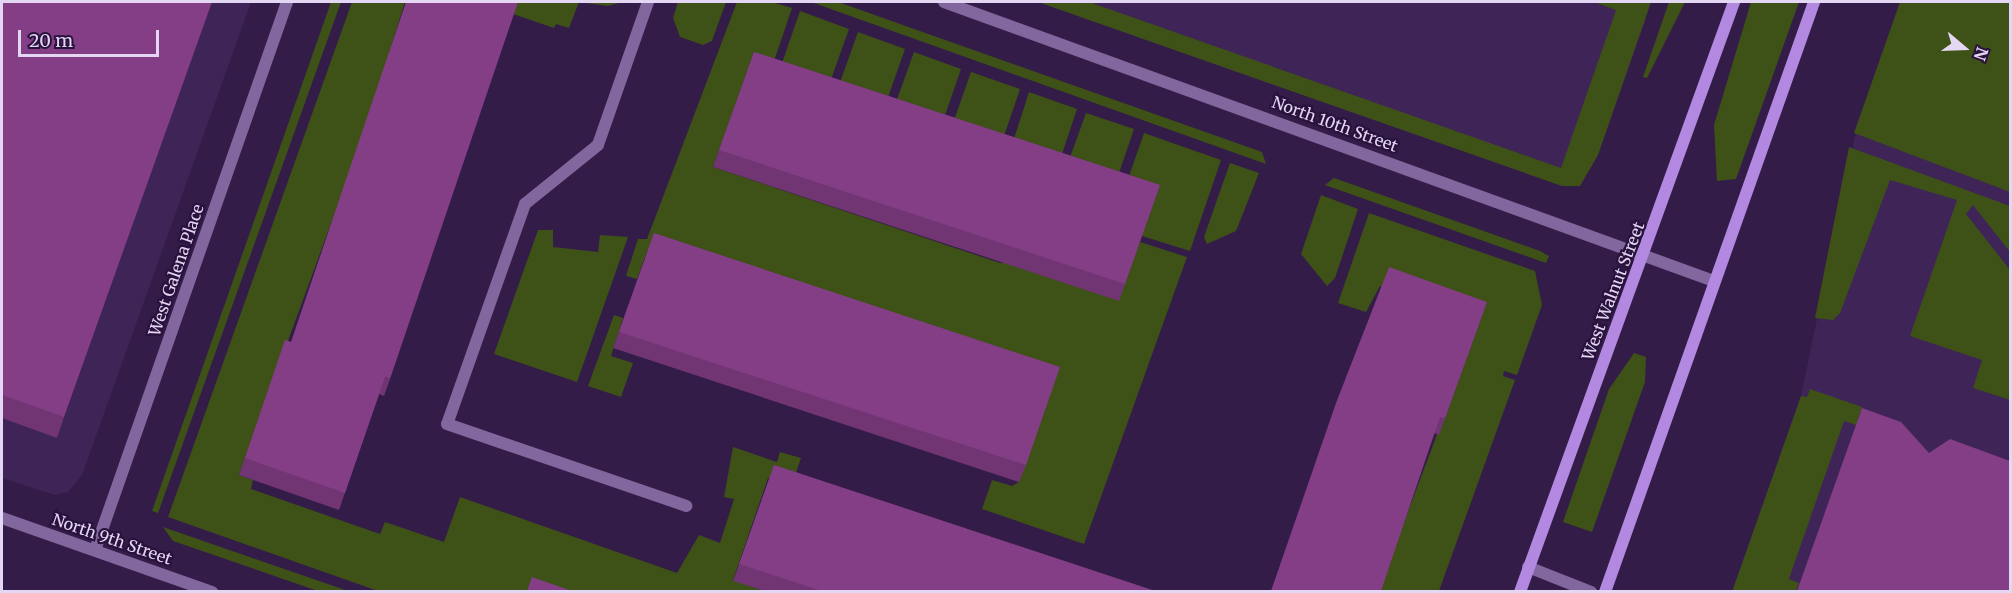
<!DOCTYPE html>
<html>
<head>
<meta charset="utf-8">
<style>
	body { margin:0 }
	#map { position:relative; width:2012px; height:593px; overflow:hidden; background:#331c48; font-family:Merriweather,serif }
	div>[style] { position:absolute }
	.built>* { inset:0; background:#3f2457 }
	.green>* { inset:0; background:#3e5117 }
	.lane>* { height:12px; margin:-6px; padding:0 6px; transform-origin:6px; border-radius:6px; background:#81679d }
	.street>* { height:12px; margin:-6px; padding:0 6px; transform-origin:6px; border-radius:6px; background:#81679d }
	.secondary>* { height:12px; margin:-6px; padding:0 6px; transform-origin:6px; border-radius:6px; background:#b388e0 }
	.wall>* { inset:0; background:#713573 }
	.building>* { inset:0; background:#833e86 }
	span { translate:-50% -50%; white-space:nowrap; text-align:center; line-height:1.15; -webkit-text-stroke:4.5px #29123d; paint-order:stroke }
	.street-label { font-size:16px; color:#e4d7f3 }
	.frame { position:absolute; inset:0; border:3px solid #e4d7f3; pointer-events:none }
	.north { position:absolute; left:1934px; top:18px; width:60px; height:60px; -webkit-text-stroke:4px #29123d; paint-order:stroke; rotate:109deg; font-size:16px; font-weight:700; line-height:24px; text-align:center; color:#e4d7f3 }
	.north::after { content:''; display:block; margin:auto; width:21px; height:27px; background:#e4d7f3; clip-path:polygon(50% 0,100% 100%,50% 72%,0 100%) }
	.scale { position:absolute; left:18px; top:30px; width:141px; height:27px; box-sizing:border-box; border:3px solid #e4d7f3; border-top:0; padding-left:8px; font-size:18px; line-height:21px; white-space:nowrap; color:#e4d7f3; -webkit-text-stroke:4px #29123d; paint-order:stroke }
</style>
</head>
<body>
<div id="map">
	<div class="built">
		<i style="clip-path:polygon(2px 2px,251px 2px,82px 475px,68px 492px,55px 495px,2px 478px)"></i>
		<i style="clip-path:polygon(1038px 2px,1594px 2px,1646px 19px,1598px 155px,1580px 186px,1562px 186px)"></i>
		<i style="clip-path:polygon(1858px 122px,2010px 178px,2010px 591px,1732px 592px,1801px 396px)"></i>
	</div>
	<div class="green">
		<i style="clip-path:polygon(331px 2px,341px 2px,158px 513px,152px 511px)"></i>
		<i style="clip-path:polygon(352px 2px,405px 2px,364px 133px,239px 475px,253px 480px,251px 489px,380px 534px,385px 522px,444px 542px,460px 497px,677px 573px,699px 535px,720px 543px,734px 499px,724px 497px,733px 447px,777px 462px,780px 452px,801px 458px,792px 484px,768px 478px,733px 580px,764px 591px,378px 591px,168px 517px)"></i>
		<i style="clip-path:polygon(517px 2px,622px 2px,608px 6px,579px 2px,569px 28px,556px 24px,554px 28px,513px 14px)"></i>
		<i style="clip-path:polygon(678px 2px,726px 2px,712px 41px,703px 45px,680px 37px,673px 18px)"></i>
		<i style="clip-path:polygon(737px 2px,772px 2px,792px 8px,769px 76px,748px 69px,713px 167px,1000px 263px,1140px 242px,1187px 257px,1084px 544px,982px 509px,992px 480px,1012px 486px,1019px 482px,648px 249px,637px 279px,626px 276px,638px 239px,647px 239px)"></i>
		<i style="clip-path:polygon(811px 2px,838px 2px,1262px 152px,1266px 164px)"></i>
		<i style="clip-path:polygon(1038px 2px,1089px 2px,1561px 168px,1616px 10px,1594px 2px,1651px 2px,1598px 155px,1580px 186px,1562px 186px)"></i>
		<i style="clip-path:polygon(1669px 2px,1685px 2px,1647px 78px,1643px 77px)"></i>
		<i style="clip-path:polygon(1751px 2px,1799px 2px,1736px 179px,1717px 181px,1714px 125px)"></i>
		<i style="clip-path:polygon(1900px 2px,2010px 2px,2010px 192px,1854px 133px)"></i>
		<i style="clip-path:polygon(800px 11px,849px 29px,829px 85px,780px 69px)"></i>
		<i style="clip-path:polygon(858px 32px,905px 49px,886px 103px,838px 88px)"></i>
		<i style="clip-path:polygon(914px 52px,961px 69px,942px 124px,895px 105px)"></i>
		<i style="clip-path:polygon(971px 72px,1020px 89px,1002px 142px,952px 126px)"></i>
		<i style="clip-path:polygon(1029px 92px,1077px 109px,1060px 160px,1012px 145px)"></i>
		<i style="clip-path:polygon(1086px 113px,1134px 129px,1117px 179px,1068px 163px)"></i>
		<i style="clip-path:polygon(1144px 133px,1221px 160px,1190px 251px,1142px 236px,1127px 182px)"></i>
		<i style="clip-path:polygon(1849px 147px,2010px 206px,2010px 252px,1973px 205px,1966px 214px,2010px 270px,2010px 400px,1973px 388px,1982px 360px,1910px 336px,1957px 200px,1890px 180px,1840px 313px,1833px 320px,1815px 318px)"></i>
		<i style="clip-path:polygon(1230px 163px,1259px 173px,1236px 231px,1207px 244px,1204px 237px)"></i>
		<i style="clip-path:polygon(1334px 178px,1540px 251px,1549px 256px,1546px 263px,1325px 185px)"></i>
		<i style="clip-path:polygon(1321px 195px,1358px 209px,1335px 278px,1327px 286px,1301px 254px)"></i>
		<i style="clip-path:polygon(1369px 213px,1535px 271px,1542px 305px,1517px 375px,1504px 371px,1503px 376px,1515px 380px,1439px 591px,1378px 591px,1481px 318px,1380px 286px,1366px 312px,1338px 303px)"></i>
		<i style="clip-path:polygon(538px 230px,553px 230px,553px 247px,598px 252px,600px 235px,628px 237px,577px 382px,494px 354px)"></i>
		<i style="clip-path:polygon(614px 315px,623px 318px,611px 356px,633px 363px,621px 397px,588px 386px)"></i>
		<i style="clip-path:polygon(1634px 353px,1646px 357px,1645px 382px,1592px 532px,1563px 522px,1609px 389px)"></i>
		<i style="clip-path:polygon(1810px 389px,1862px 407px,1856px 425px,1844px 421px,1789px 579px,1799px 583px,1796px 591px,1732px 592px,1801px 396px,1807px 397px)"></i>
		<i style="clip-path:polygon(163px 527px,348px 591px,318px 591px,173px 541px)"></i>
	</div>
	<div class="lane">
		<i style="left:648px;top:2px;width:151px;rotate:109.3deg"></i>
		<i style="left:598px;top:145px;width:94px;rotate:141.1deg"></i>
		<i style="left:525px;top:204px;width:233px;rotate:109.5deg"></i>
		<i style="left:447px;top:424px;width:253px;rotate:18.9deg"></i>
		<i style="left:1528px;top:567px;width:68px;rotate:21.6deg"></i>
	</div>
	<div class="street">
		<i style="left:944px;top:2px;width:819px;rotate:19.92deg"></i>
		<i style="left:2px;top:518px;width:223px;rotate:19.4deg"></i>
		<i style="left:95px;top:550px;width:581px;rotate:-70.69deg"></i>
	</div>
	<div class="secondary">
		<i style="left:1520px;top:592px;width:628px;rotate:-70.06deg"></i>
		<i style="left:1605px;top:592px;width:626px;rotate:-70.49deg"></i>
	</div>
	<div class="wall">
		<i style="clip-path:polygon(2px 2px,64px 417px,57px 438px,2px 418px)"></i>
		<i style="clip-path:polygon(754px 52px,1160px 185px,1119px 301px,713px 167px)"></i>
		<i style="clip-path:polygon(654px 233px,1026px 465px,1019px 482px,613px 348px)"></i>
		<i style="clip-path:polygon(1487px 302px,1439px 435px,1434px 433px,1271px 591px)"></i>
		<i style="clip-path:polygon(285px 340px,390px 379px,384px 396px,379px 394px,339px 510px,239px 475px)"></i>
		<i style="clip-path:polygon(774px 465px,1155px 591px,765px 591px,733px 581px)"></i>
	</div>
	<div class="building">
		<i style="clip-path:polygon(2px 2px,212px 2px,64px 417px,2px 395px)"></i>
		<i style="clip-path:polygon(406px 2px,518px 2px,390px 379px,385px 377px,345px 493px,245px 458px,285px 340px,291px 342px)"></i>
		<i style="clip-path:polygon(754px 52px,1160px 185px,1125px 284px,719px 150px)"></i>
		<i style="clip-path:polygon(654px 233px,1060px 367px,1026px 465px,619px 332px)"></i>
		<i style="clip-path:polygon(1389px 267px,1487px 302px,1445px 418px,1440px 417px,1381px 591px,1271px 591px,1336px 403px)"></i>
		<i style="clip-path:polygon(1862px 408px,1901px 422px,1929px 453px,1950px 439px,2010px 461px,2010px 591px,1797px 591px)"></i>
		<i style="clip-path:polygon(774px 465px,1155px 591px,822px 591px,739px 564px)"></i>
		<i style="clip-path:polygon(532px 577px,572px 591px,527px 591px)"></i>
	</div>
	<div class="street-label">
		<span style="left:1335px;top:124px;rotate:20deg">North 10th Street</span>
		<span style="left:176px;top:270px;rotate:-71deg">West Galena Place</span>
		<span style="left:1613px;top:291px;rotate:-69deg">West Walnut Street</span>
		<span style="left:112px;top:539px;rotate:19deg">North 9th Street</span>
	</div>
	<div class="frame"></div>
	<div class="north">N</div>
	<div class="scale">20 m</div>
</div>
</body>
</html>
